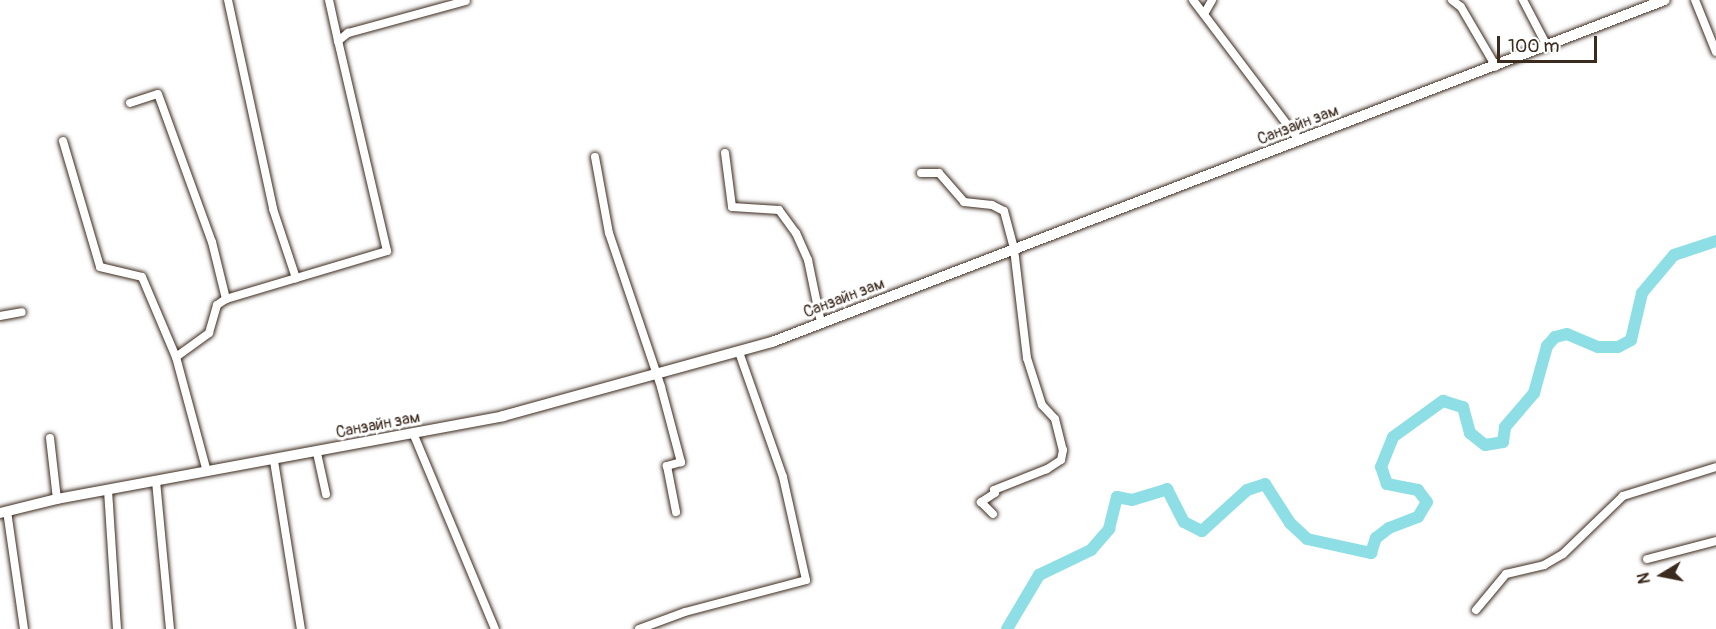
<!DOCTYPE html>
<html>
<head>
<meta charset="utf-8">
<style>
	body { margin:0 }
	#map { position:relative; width:1716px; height:629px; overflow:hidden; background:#fff; font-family:Pangolin,sans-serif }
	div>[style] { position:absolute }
	.river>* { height:12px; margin:-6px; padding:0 6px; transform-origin:6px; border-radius:6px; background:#8ddfe5 }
	.roads { filter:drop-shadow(0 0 2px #3b2a1e) drop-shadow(0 0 2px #3b2a1e) }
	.minor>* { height:8px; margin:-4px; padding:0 4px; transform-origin:4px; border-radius:4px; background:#fff }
	.major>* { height:10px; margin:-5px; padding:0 5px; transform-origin:5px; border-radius:5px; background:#fff }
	span { translate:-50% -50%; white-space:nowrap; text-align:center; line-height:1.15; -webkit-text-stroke:6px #fff; paint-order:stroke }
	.street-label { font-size:16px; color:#3b2a1e }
	.north { position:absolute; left:1632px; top:545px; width:60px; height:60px; -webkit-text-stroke:4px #fff; paint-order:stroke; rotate:260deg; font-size:16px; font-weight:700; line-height:24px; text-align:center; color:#3b2a1e }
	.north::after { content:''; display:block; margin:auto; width:21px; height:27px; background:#3b2a1e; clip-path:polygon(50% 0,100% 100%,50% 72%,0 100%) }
	.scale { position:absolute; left:1497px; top:36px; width:100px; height:27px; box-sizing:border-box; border:3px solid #3b2a1e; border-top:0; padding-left:8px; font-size:18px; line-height:21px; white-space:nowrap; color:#3b2a1e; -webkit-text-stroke:4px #fff; paint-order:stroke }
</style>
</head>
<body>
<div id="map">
	<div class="river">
		<i style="left:1007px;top:629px;width:63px;rotate:-59.3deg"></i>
		<i style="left:1039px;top:575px;width:58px;rotate:-25.7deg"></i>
		<i style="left:1091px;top:550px;width:28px;rotate:-49deg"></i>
		<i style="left:1109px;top:529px;width:33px;rotate:-76deg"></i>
		<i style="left:1117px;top:497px;width:15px;rotate:11deg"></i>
		<i style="left:1132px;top:500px;width:37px;rotate:-17deg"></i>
		<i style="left:1167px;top:489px;width:37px;rotate:63deg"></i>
		<i style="left:1184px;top:522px;width:20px;rotate:27deg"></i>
		<i style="left:1202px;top:531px;width:61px;rotate:-42.3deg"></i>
		<i style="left:1247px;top:490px;width:19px;rotate:-18deg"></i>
		<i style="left:1265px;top:484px;width:46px;rotate:57.3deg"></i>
		<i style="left:1290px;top:523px;width:23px;rotate:43deg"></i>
		<i style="left:1307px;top:539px;width:66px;rotate:12.3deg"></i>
		<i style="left:1371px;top:553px;width:16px;rotate:-72deg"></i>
		<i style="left:1376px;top:538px;width:16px;rotate:-38deg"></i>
		<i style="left:1389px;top:528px;width:31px;rotate:-21deg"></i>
		<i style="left:1418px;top:517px;width:17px;rotate:-59deg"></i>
		<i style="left:1427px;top:502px;width:15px;rotate:-127deg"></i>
		<i style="left:1418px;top:490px;width:32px;rotate:-169deg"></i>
		<i style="left:1387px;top:484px;width:18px;rotate:-109deg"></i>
		<i style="left:1381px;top:467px;width:32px;rotate:-68deg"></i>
		<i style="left:1393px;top:437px;width:62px;rotate:-35.8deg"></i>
		<i style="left:1443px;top:401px;width:21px;rotate:17deg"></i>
		<i style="left:1463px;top:407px;width:27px;rotate:75deg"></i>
		<i style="left:1470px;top:433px;width:19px;rotate:39deg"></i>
		<i style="left:1485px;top:445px;width:18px;rotate:-9deg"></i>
		<i style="left:1503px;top:442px;width:15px;rotate:-82deg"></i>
		<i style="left:1505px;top:427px;width:45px;rotate:-49.5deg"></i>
		<i style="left:1534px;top:393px;width:49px;rotate:-74.5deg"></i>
		<i style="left:1547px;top:346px;width:12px;rotate:-48deg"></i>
		<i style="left:1555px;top:337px;width:12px;rotate:-14deg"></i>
		<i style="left:1567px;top:334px;width:34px;rotate:23deg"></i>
		<i style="left:1598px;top:347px;width:20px"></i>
		<i style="left:1618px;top:347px;width:15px;rotate:-28deg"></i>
		<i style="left:1631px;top:340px;width:48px;rotate:-76.8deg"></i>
		<i style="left:1642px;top:293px;width:50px;rotate:-49.9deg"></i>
		<i style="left:1674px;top:255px;width:44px;rotate:-18.4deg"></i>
	</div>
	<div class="roads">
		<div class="minor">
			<i style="left:228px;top:0;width:214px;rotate:77.8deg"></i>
			<i style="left:273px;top:209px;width:73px;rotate:71.6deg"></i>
			<i style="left:329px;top:0;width:42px;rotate:77.6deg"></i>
			<i style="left:1193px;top:0;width:176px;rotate:52.9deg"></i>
			<i style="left:1452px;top:0;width:11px;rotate:38deg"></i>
			<i style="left:1461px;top:7px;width:69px;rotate:59.7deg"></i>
			<i style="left:1523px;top:0;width:52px;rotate:62.4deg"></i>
			<i style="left:1695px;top:0;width:56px;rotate:68deg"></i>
			<i style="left:1204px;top:14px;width:16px;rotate:-60deg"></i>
			<i style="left:130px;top:103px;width:29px;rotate:-18deg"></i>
			<i style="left:158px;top:94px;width:158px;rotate:70deg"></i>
			<i style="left:212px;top:242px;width:59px;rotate:76.2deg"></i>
			<i style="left:63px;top:141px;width:131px;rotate:73.6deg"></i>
			<i style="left:100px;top:267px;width:43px;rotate:13.4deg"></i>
			<i style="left:142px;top:277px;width:87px;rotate:67deg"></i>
			<i style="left:176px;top:357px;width:119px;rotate:74.9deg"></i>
			<i style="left:725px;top:153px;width:54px;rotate:82.6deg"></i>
			<i style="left:732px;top:207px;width:47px;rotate:3.7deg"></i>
			<i style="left:779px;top:210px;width:29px;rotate:54deg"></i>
			<i style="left:796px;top:233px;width:30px;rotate:66deg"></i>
			<i style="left:808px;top:260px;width:64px;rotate:78.3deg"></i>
			<i style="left:595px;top:157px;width:77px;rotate:79.6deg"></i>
			<i style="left:609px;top:233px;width:163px;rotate:71.3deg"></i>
			<i style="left:661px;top:387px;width:78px;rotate:75.1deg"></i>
			<i style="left:681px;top:462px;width:15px;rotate:164deg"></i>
			<i style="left:667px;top:466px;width:47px;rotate:78.9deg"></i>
			<i style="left:921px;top:173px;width:18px"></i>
			<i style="left:939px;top:173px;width:38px;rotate:49deg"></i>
			<i style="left:964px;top:202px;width:28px;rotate:6deg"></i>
			<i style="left:992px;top:205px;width:13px;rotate:27deg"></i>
			<i style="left:1004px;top:211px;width:39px;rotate:75deg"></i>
			<i style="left:1014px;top:249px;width:110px;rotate:83.2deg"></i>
			<i style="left:1027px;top:358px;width:49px;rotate:72.3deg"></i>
			<i style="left:1042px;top:405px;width:19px;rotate:47deg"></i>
			<i style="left:1055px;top:419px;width:32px;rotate:76deg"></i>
			<i style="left:1063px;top:450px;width:10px;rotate:101deg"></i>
			<i style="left:1061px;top:460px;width:17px;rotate:147deg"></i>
			<i style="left:1047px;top:469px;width:57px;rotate:158.4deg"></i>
			<i style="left:994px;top:490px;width:3px;rotate:72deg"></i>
			<i style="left:995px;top:493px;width:17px;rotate:147deg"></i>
			<i style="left:981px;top:502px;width:17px;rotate:45deg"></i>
			<i style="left:0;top:316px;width:22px;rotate:-10deg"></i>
			<i style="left:176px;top:357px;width:41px;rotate:-36deg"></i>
			<i style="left:209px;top:333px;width:29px;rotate:-74deg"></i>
			<i style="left:217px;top:305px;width:11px;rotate:-34deg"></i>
			<i style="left:226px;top:299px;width:168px;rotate:-16.6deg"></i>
			<i style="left:387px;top:251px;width:216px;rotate:-103.1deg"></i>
			<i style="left:338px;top:41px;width:13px;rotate:-39deg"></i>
			<i style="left:348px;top:33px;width:122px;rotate:-15.2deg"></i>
			<i style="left:413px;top:433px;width:212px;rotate:67.3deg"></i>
			<i style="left:50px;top:438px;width:61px;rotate:83.5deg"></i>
			<i style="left:317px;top:453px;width:42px;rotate:77.6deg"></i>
			<i style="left:274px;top:461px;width:170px;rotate:80.9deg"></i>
			<i style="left:156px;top:481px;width:149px;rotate:84.6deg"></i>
			<i style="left:108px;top:490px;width:139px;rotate:86.3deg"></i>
			<i style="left:7px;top:511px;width:119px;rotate:81.8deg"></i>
			<i style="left:1647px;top:559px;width:71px;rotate:-14.6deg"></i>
			<i style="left:1476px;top:610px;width:47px;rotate:-50.2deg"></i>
			<i style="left:1506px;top:574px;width:39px;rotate:-13deg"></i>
			<i style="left:1544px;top:565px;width:22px;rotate:-30deg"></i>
			<i style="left:1563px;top:554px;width:83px;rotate:-44deg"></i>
			<i style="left:1623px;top:496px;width:97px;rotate:-17.3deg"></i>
			<i style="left:639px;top:629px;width:49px;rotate:-20.3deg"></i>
			<i style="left:685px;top:612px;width:125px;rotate:-14.8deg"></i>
			<i style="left:806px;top:580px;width:106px;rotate:-102.6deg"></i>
			<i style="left:783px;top:477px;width:133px;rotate:-109.4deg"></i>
		</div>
		<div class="major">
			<i style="left:0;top:513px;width:59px;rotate:-13.8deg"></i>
			<i style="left:57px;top:499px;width:454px;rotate:-10.5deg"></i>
			<i style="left:503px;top:416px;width:279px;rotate:-15.4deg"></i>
			<i style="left:772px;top:342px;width:956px;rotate:-20.96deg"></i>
		</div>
	</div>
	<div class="street-label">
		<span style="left:1298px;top:125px;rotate:-21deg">Санзайн зам</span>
		<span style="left:844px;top:298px;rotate:-21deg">Санзайн зам</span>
		<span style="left:378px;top:425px;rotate:-11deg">Санзайн зам</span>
	</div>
	<div class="north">N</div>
	<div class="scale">100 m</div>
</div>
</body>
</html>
